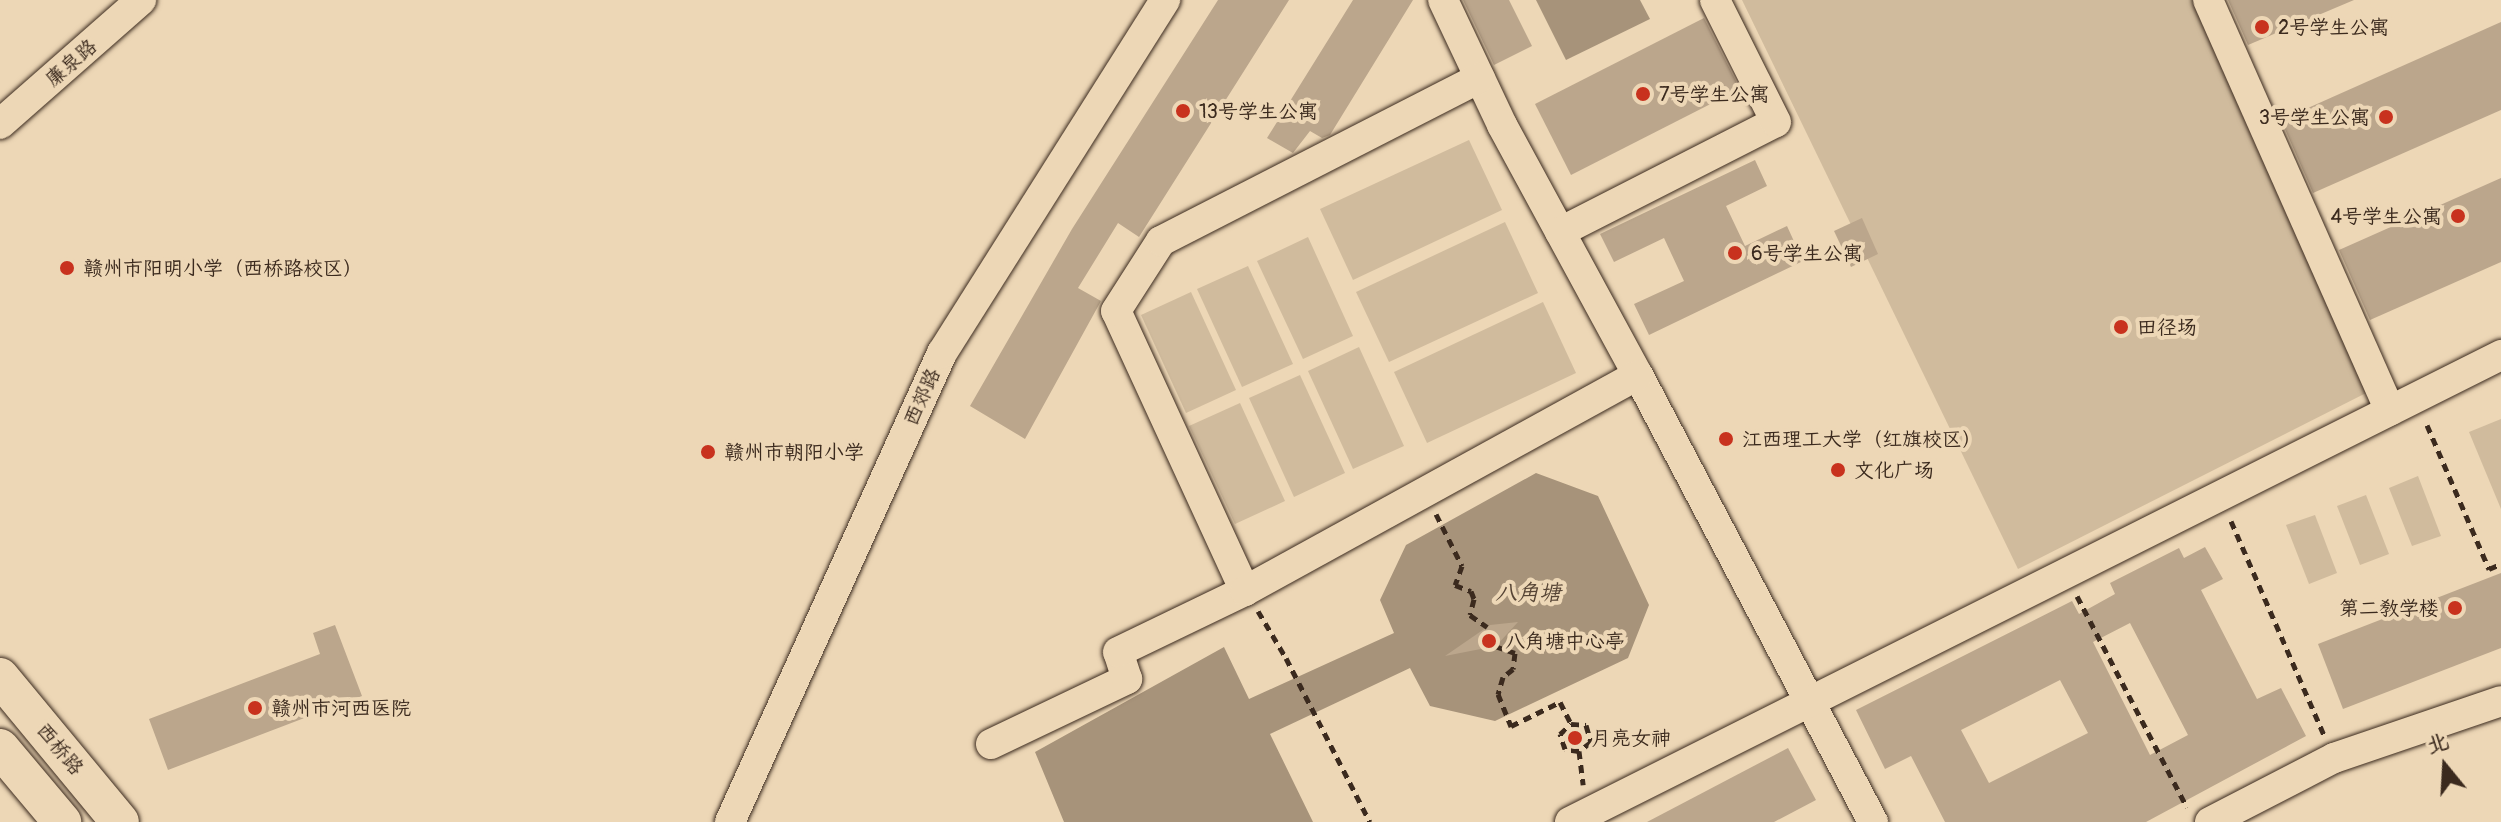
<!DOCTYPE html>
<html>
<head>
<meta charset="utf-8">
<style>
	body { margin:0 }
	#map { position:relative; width:2501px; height:822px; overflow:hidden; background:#edd7b6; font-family:Pangolin,"LXGW WenKai TC",sans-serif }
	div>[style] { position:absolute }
	.green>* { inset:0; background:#d0bb9d }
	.water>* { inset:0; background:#a7937a }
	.building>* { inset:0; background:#bba68c }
	.path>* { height:5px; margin-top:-2.5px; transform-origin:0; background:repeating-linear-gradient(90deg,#3b2a1e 0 8px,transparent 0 14px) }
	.roads { filter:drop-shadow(0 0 2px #3b2a1e) drop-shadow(0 0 2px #3b2a1e) }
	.minor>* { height:30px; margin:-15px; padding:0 15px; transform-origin:15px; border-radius:15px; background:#edd7b6 }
	.major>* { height:38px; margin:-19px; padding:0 19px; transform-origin:19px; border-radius:19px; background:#edd7b6 }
	.dots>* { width:22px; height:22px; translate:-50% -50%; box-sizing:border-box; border:4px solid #edd7b6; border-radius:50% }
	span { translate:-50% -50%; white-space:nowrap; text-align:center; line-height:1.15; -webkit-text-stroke:8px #edd7b6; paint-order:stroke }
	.poi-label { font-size:20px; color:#3b2a1e }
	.left { translate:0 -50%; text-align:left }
	.right { translate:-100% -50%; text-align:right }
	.street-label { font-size:20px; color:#3b2a1e }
	.water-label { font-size:22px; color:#564435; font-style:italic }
	.north { position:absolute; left:2405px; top:726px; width:80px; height:80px; -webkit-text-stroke:6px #edd7b6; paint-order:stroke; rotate:342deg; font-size:22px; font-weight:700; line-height:32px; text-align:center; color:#3b2a1e }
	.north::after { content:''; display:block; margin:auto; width:28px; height:36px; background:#3b2a1e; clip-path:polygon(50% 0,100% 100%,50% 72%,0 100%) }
</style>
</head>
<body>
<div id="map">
	<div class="green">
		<i style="clip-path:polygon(1742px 0,2195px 0,2370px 391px,2018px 569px)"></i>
		<i style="clip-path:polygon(1469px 140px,1502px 210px,1353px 280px,1320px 209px)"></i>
		<i style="clip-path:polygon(1505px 222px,1538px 293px,1389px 362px,1356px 292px)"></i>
		<i style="clip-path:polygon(1308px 237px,1353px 336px,1303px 359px,1257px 261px)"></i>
		<i style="clip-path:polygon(1248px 266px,1293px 364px,1242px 387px,1197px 289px)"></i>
		<i style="clip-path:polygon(1191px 292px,1236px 390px,1186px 413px,1141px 315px)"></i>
		<i style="clip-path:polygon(1543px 302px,1576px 373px,1427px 443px,1394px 372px)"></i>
		<i style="clip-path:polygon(1359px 347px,1404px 446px,1353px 469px,1308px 371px)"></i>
		<i style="clip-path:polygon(1300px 375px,1345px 473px,1294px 497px,1249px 398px)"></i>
		<i style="clip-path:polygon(1240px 403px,1285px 501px,1235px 524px,1189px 426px)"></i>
		<i style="clip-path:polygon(2501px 419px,2501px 509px,2469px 432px)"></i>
		<i style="clip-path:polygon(2418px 476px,2441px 536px,2412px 546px,2389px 488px)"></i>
		<i style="clip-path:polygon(2366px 495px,2389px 554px,2360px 565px,2337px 506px)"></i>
		<i style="clip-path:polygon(2315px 515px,2337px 573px,2309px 584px,2286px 525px)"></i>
	</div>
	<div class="water">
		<i style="clip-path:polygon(1536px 0,1640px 0,1650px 19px,1566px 60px)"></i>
		<i style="clip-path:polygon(1536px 473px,1598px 496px,1649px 605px,1628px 658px,1495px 721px,1430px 706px,1410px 668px,1270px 734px,1313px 822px,1064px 822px,1035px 752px,1224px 647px,1249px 699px,1394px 633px,1380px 600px,1406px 545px)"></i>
	</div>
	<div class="building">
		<i style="clip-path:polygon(1218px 0,1289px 0,1139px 237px,1118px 223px,1078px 288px,1101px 301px,1025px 439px,970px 406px,1072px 229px)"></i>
		<i style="clip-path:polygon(1353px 0,1413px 0,1330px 135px,1322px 138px,1310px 131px,1293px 153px,1267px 138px)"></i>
		<i style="clip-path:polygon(1463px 0,1509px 0,1532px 46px,1494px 65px)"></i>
		<i style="clip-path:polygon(2228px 0,2354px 0,2248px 45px)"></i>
		<i style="clip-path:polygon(1704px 18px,1740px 89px,1571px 175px,1535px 104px)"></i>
		<i style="clip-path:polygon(2501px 22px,2501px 110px,2313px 193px,2281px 120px)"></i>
		<i style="clip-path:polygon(1755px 160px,1767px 186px,1726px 206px,1745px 246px,1787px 226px,1803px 261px,1649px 335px,1634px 304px,1684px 281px,1664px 238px,1614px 262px,1600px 234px)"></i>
		<i style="clip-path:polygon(2501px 178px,2501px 262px,2370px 320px,2339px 250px)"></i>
		<i style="clip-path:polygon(1862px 218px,1878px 254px,1851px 267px,1834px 231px)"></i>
		<i style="clip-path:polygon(evenodd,2205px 547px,2223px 579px,2201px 590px,2257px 699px,2281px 688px,2306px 736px,2146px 822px,1945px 822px,1911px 756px,1885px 769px,1856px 710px,2072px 601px,2079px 614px,2115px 594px,2110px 583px,2179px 548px,2184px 558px,2205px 547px,2130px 623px,2188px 735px,2150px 755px,2093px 642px,2130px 623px,2205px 547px,2060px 680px,2088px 733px,1989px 783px,1961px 730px,2060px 680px)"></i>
		<i style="clip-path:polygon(2501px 573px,2501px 648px,2343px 709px,2318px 644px)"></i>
		<i style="clip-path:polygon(1518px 622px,1496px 646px,1445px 656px,1490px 625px)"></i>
		<i style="clip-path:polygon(335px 625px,362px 696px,168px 770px,149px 719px,320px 654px,313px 633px)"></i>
		<i style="clip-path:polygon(1788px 748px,1816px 800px,1774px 822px,1647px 822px)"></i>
	</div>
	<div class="path">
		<i style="left:2427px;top:425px;width:157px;rotate:66.7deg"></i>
		<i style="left:2489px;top:569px;width:13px;rotate:-23deg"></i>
		<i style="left:1436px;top:514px;width:58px;rotate:63.4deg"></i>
		<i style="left:1462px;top:566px;width:20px;rotate:110deg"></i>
		<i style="left:1455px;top:585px;width:17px;rotate:21deg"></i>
		<i style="left:1471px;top:591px;width:9px;rotate:69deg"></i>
		<i style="left:1474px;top:599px;width:16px;rotate:104deg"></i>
		<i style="left:1470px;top:615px;width:21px;rotate:35deg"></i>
		<i style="left:2231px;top:521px;width:233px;rotate:66.5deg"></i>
		<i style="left:2077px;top:596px;width:238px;rotate:62.5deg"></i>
		<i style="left:1258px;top:611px;width:55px;rotate:59.2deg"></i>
		<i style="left:1286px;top:658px;width:184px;rotate:62.9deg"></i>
		<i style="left:1495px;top:646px;width:21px;rotate:19deg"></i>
		<i style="left:1515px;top:653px;width:16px;rotate:97deg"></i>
		<i style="left:1513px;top:669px;width:13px;rotate:141deg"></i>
		<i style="left:1503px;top:677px;width:18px;rotate:106deg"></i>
		<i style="left:1498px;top:694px;width:35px;rotate:68deg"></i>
		<i style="left:1511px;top:726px;width:55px;rotate:-26.1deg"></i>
		<i style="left:1560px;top:702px;width:25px;rotate:63deg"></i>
		<i style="left:1571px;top:724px;width:15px;rotate:4deg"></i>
		<i style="left:1586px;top:725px;width:18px;rotate:74deg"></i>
		<i style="left:1591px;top:742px;width:15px;rotate:143deg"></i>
		<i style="left:1579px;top:751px;width:14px;rotate:-172deg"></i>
		<i style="left:1565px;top:749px;width:16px;rotate:-108deg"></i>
		<i style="left:1560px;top:734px;width:15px;rotate:-42deg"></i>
		<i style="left:1579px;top:751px;width:34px;rotate:83deg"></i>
	</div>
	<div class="roads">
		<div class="minor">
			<i style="left:1443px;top:0;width:138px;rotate:64.7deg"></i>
			<i style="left:1502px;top:125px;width:285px;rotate:61.5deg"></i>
			<i style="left:1638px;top:375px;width:505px;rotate:62.27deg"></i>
			<i style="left:2208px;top:0;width:449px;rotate:66.1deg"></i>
			<i style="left:0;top:124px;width:188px;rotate:-41.3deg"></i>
			<i style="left:1560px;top:232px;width:242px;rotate:-27deg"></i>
			<i style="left:1776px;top:122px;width:136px;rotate:-116.6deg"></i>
			<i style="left:1245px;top:591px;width:308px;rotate:-114.7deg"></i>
			<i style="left:1116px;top:311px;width:83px;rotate:-57.3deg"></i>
			<i style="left:1161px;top:241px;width:358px;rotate:-27.1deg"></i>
			<i style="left:991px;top:744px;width:151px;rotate:-25.5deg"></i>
			<i style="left:1127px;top:679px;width:28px;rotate:-108deg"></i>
			<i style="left:1118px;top:652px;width:141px;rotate:-25.7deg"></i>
			<i style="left:1245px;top:591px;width:448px;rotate:-28.8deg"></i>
			<i style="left:730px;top:822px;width:515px;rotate:-65.68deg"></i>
			<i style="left:942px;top:353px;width:418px;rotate:-57.7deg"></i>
			<i style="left:1570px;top:822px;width:1042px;rotate:-26.64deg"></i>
			<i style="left:2210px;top:822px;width:140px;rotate:-27.3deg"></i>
			<i style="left:2334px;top:758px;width:176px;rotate:-18.8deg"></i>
		</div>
		<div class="major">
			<i style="left:0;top:677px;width:188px;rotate:50.4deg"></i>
			<i style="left:0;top:748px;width:97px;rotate:50deg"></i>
		</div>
	</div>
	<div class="dots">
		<i style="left:2262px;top:27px;background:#c8321e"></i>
		<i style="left:1643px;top:94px;background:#c8321e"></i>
		<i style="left:1183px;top:111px;background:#c8321e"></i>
		<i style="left:2386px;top:117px;background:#c8321e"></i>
		<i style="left:2458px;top:216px;background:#c8321e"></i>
		<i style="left:1735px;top:253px;background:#c8321e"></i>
		<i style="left:67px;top:268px;background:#c8321e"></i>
		<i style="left:2121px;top:327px;background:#c8321e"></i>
		<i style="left:1726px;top:439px;background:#c8321e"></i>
		<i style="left:708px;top:452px;background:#c8321e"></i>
		<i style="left:1838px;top:470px;background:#c8321e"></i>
		<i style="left:2455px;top:608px;background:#c8321e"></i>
		<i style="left:1489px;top:641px;background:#c8321e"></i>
		<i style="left:255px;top:708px;background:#c8321e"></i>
		<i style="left:1575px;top:738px;background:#c8321e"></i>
	</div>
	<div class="poi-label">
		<span class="left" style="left:2278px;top:27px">2号学生公寓</span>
		<span class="left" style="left:1659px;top:94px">7号学生公寓</span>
		<span class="left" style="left:1199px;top:111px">13号学生公寓</span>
		<span class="right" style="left:2370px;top:117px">3号学生公寓</span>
		<span class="right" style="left:2442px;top:216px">4号学生公寓</span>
		<span class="left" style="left:1751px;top:253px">6号学生公寓</span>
		<span class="left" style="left:83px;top:268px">赣州市阳明小学（西桥路校区）</span>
		<span class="left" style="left:2137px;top:327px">田径场</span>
		<span class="left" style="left:1742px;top:439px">江西理工大学（红旗校区）</span>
		<span class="left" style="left:724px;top:452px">赣州市朝阳小学</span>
		<span class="left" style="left:1854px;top:470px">文化广场</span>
		<span class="right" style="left:2439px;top:608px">第二教学楼</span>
		<span class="left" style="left:1505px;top:641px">八角塘中心亭</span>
		<span class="left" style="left:271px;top:708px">赣州市河西医院</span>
		<span class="left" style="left:1591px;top:738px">月亮女神</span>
	</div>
	<div class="street-label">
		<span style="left:71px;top:63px;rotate:-41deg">廉泉路</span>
		<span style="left:922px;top:397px;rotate:-66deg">西郊路</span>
		<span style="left:60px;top:749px;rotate:50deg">西桥路</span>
	</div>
	<div class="water-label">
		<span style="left:1528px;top:594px">八角塘</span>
	</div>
	<div class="north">北</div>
</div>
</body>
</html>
